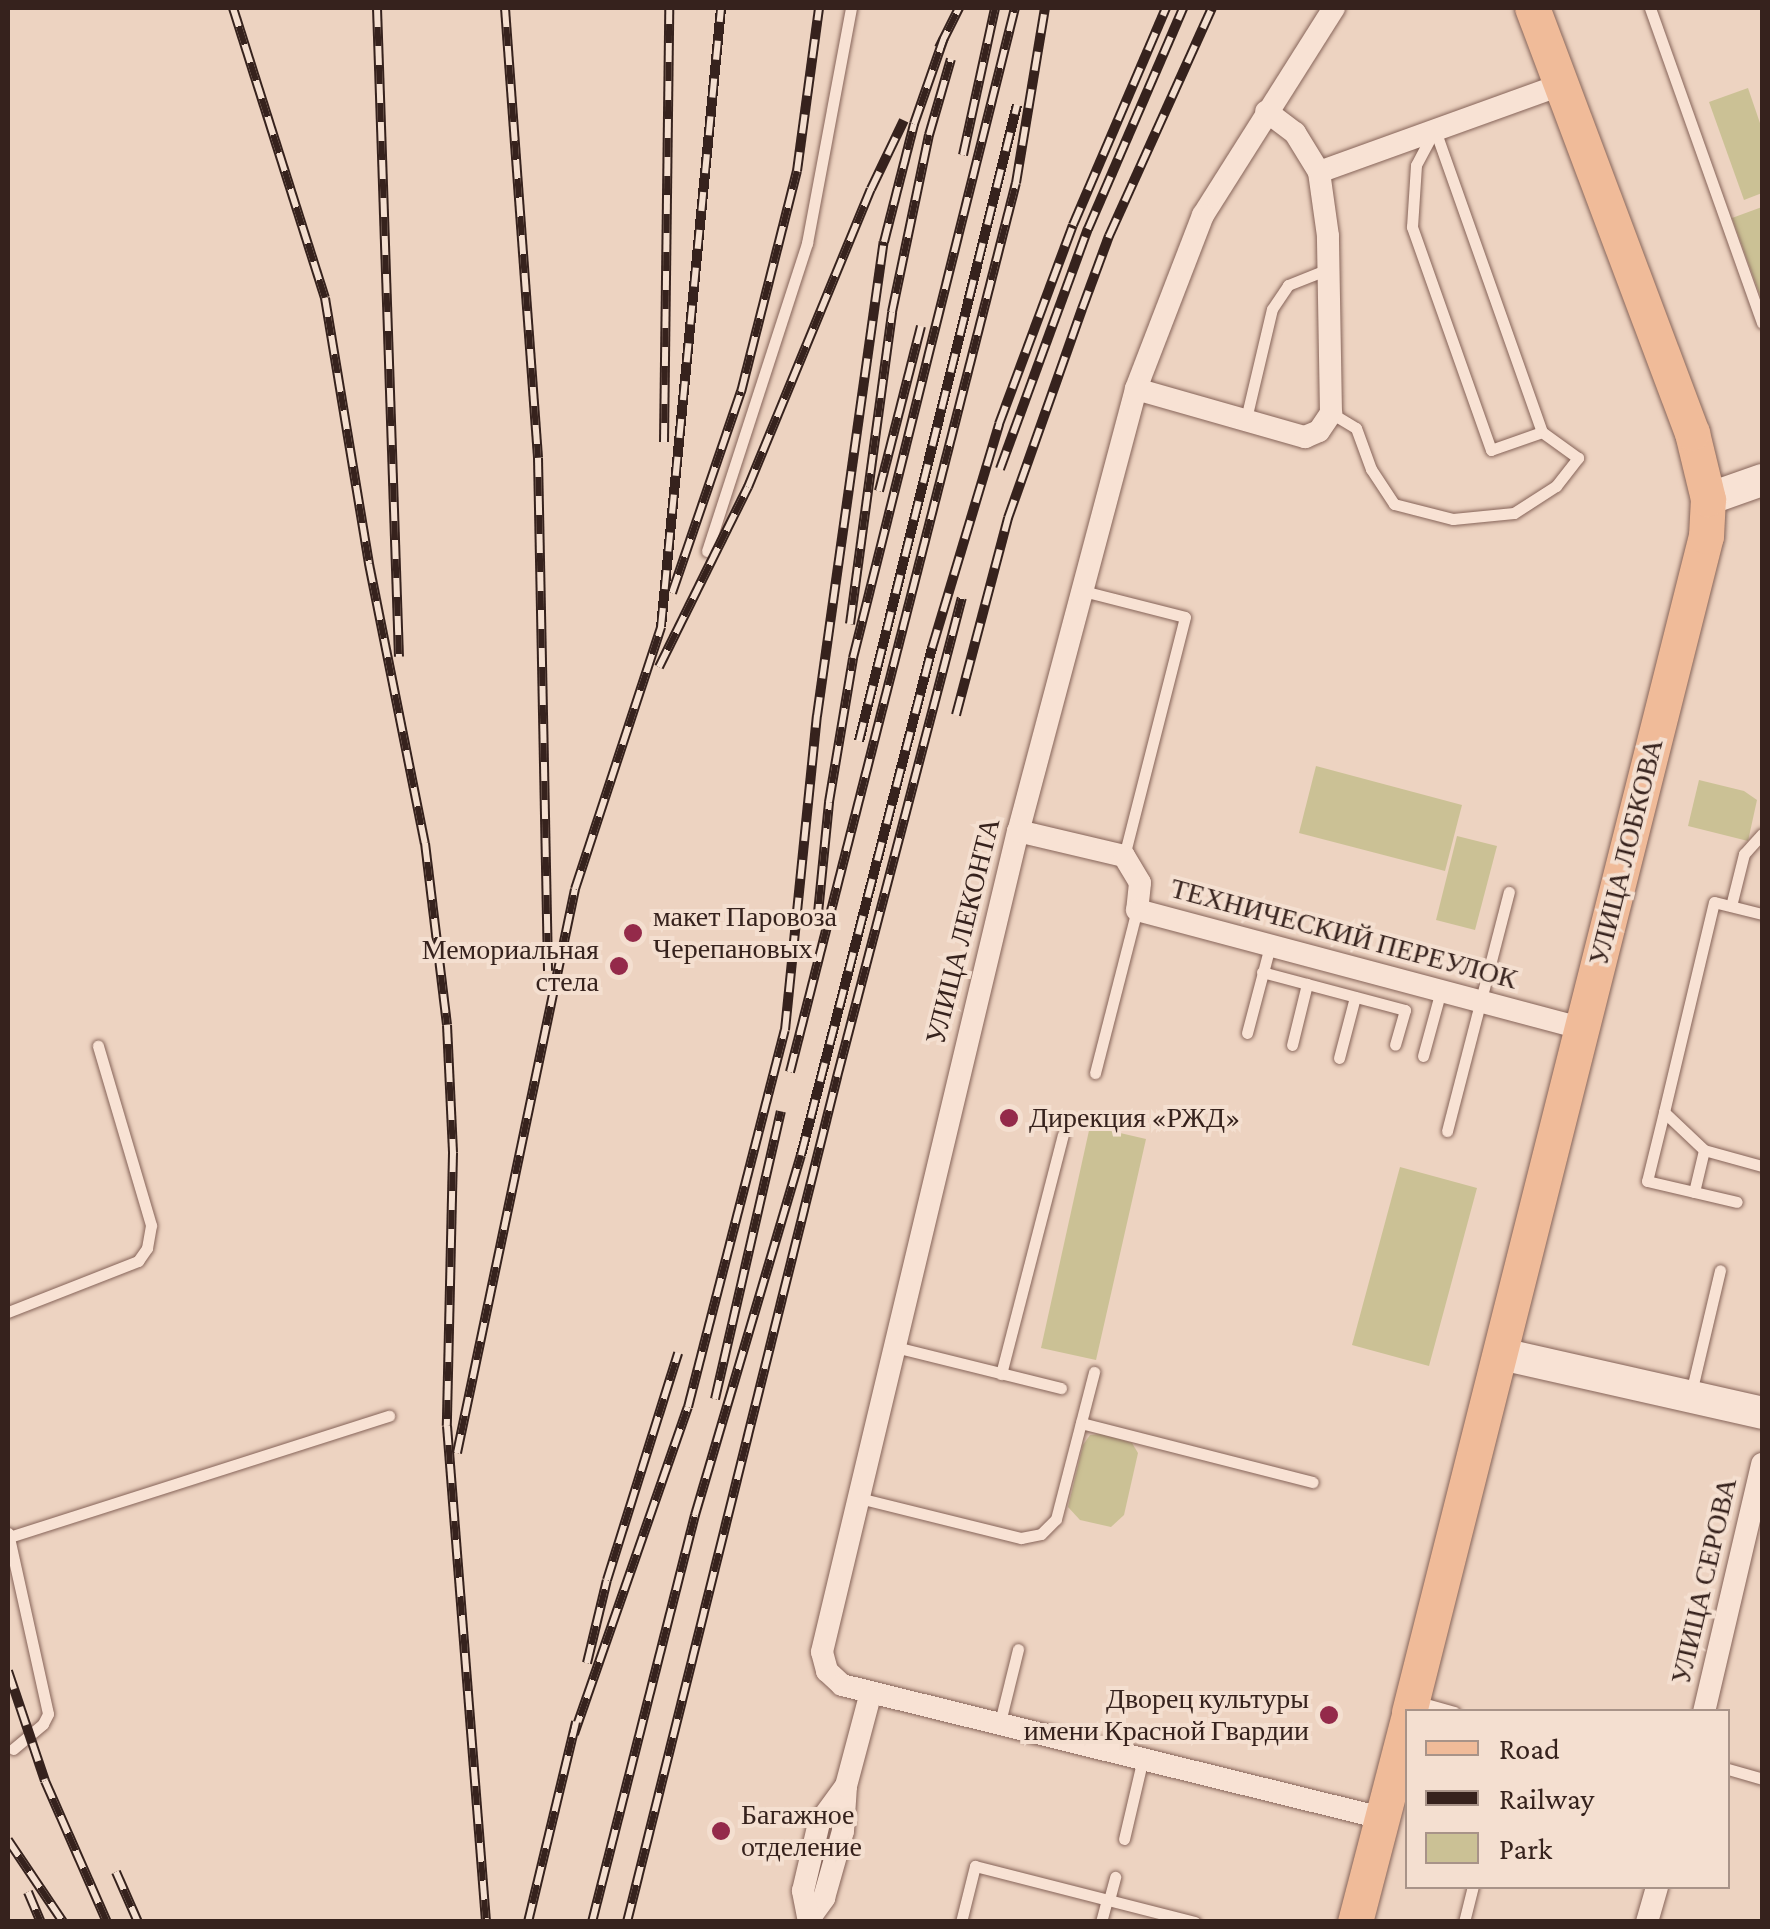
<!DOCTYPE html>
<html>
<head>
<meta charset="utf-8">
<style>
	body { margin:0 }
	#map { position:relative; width:1770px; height:1929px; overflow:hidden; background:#edd3c1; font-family:"Crimson Pro",serif }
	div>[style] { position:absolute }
	.green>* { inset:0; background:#cbc195 }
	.roads { filter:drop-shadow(0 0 2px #866459) drop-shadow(0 0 2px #866459) }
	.lane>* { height:11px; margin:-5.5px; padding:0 5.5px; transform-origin:5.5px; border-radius:5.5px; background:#f8e2d4 }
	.street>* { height:22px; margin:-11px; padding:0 11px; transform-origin:11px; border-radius:11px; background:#f8e2d4 }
	.secondary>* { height:32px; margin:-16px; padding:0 16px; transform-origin:16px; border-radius:16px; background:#f8e2d4 }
	.primary>* { height:35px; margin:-17.5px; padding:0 17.5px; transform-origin:17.5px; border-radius:17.5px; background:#f0bb99 }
	.rail>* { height:10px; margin-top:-5px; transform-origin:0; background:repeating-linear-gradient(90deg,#f4dfd0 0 19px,#36221d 0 38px); box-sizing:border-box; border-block:2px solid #36221d }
	.dots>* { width:28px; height:28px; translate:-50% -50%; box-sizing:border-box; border:5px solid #f4dfd0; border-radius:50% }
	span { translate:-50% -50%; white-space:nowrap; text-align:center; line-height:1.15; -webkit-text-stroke:8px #f4dfd0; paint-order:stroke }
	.street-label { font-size:28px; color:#36221d }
	.poi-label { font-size:28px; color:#36221d }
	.left { translate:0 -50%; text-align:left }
	.right { translate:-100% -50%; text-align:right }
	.frame { position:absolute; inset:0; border:10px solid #36221d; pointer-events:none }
	.legend { position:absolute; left:1405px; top:1709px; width:325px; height:180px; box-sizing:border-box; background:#f4dfd0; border:2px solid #a89388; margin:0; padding:12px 18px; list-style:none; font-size:30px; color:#36221d }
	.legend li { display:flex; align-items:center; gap:20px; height:50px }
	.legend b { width:50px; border:2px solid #a89388 }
</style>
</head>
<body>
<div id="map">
	<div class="green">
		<i style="clip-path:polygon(1748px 88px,1762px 129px,1762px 193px,1744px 200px,1709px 102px)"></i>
		<i style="clip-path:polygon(1762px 207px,1762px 301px,1732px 218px)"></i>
		<i style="clip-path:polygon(1316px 766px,1462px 805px,1445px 871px,1299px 833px)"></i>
		<i style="clip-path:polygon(1699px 780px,1744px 791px,1757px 800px,1748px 841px,1688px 826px)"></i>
		<i style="clip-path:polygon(1457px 836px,1497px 846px,1475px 930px,1436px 920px)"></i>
		<i style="clip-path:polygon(1090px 1126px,1146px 1139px,1096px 1360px,1041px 1348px)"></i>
		<i style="clip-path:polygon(1400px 1167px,1477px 1188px,1429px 1366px,1352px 1345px)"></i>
		<i style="clip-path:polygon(1102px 1434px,1132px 1443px,1138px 1453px,1124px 1515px,1111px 1527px,1080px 1520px,1068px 1507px,1083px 1445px,1090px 1435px)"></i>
	</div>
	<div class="roads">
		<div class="lane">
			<i style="left:1650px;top:8px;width:334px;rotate:70.4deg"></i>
			<i style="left:1435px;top:130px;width:320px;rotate:70.5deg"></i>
			<i style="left:1542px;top:432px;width:54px;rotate:160.6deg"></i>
			<i style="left:1491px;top:450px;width:237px;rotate:-109.5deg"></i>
			<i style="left:1412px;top:227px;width:62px;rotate:-86.3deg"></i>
			<i style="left:1416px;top:165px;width:40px;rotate:-62deg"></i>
			<i style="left:1331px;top:413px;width:29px;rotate:31deg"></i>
			<i style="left:1356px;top:428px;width:44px;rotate:69.9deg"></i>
			<i style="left:1371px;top:469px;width:42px;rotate:56.7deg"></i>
			<i style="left:1394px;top:504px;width:61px;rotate:14.3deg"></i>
			<i style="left:1453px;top:519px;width:61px;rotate:-5.6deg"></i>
			<i style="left:1514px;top:513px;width:50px;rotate:-32.7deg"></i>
			<i style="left:1556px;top:486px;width:36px;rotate:-52deg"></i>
			<i style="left:1578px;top:458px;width:44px;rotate:-144.2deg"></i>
			<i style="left:1245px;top:423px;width:117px;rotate:-76.7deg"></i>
			<i style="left:1272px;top:309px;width:29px;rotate:-56deg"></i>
			<i style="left:1288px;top:285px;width:43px;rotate:-21.8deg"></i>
			<i style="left:707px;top:551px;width:324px;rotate:-72deg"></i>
			<i style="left:807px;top:243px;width:239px;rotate:-79.4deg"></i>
			<i style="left:1083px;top:591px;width:105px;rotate:14.3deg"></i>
			<i style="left:1185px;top:617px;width:247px;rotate:104.3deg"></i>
			<i style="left:1731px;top:906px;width:54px;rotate:-76deg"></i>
			<i style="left:1744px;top:854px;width:27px;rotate:-48deg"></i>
			<i style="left:1762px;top:914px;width:49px;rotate:-166deg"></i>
			<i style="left:1714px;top:902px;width:216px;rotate:103.4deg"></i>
			<i style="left:1664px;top:1112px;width:55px;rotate:43.5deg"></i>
			<i style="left:1704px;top:1150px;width:60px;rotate:15.4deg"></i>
			<i style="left:1262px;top:972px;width:148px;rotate:14.9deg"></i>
			<i style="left:1405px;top:1010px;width:36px;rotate:106deg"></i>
			<i style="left:1247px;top:1033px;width:90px;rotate:-75.2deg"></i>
			<i style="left:1292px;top:1045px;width:63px;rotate:-76.2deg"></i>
			<i style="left:1423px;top:1056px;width:68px;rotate:-74.7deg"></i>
			<i style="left:1339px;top:1058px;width:63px;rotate:-75.3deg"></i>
			<i style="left:1095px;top:1073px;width:168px;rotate:-75.6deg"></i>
			<i style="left:1664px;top:1112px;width:71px;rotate:103.8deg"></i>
			<i style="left:1647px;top:1181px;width:92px;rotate:13.1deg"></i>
			<i style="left:1447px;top:1131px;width:247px;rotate:-75.5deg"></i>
			<i style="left:1694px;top:1192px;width:43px;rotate:-76.6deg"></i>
			<i style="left:8px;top:1312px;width:140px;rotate:-21.4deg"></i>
			<i style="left:138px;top:1261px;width:16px;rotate:-55deg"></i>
			<i style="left:147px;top:1248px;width:23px;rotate:-80deg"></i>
			<i style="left:151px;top:1225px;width:187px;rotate:-106.5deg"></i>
			<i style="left:895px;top:1347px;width:171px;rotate:13.9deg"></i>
			<i style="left:1001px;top:1374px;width:247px;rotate:-75.5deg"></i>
			<i style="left:1691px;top:1393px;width:126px;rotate:-76.7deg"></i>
			<i style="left:1081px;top:1423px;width:239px;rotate:14.3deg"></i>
			<i style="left:859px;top:1498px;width:167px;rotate:13.9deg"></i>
			<i style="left:1021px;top:1538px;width:20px;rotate:-11deg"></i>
			<i style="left:1041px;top:1534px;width:21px;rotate:-45deg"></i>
			<i style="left:1056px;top:1519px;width:152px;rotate:-75.5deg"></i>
			<i style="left:8px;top:1533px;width:185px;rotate:77.5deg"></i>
			<i style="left:48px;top:1714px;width:11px;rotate:117deg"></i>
			<i style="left:43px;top:1724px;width:39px;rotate:140deg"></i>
			<i style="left:9px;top:1537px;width:399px;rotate:-17.7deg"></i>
			<i style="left:1415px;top:1701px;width:41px;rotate:15.8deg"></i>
			<i style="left:1000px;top:1722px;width:75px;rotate:-76.1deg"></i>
			<i style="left:1728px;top:1769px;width:35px;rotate:16deg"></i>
			<i style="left:1124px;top:1839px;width:83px;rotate:-76.8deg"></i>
			<i style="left:1109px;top:1900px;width:24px;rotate:-75deg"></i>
			<i style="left:961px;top:1922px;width:58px;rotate:-76deg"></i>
			<i style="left:975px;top:1866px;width:227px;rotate:14.3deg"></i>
			<i style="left:1101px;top:1922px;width:23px;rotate:-75deg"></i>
			<i style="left:1464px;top:1922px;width:37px;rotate:-76deg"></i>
		</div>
		<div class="street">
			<i style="left:1334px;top:8px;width:245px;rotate:122.3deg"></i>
			<i style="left:1203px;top:215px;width:186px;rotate:111.1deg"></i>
			<i style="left:1136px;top:389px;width:457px;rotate:104.9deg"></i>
			<i style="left:1018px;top:831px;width:844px;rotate:103.43deg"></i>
			<i style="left:822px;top:1652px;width:20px;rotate:75deg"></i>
			<i style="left:827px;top:1671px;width:21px;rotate:43deg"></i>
			<i style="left:842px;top:1685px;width:556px;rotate:13.84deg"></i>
			<i style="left:1319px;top:172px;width:257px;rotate:-19.8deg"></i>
			<i style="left:1136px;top:389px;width:176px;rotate:15.9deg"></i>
			<i style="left:1305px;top:437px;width:15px;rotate:-23deg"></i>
			<i style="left:1319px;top:431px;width:22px;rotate:-56deg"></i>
			<i style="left:1331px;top:413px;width:177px;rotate:-91deg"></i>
			<i style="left:1328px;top:236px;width:65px;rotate:-98deg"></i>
			<i style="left:1319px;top:172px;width:46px;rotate:-121.6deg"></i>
			<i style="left:1295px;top:133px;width:36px;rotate:-143deg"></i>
			<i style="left:1018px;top:831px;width:109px;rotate:13.3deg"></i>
			<i style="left:1124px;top:856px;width:31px;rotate:59deg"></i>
			<i style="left:1140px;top:883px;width:27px;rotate:96deg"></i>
			<i style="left:1137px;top:910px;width:459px;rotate:14.9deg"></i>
			<i style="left:1704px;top:1712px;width:255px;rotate:-76.8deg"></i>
			<i style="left:809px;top:1919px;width:26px;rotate:-54deg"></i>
			<i style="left:824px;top:1898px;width:70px;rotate:-74.2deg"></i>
			<i style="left:843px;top:1831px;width:45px;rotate:-86.2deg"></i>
			<i style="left:809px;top:1922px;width:32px;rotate:-101deg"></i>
			<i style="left:803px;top:1891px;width:70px;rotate:-76.8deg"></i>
			<i style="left:819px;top:1823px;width:46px;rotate:-53.9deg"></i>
			<i style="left:846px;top:1786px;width:97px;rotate:-75.1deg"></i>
			<i style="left:1647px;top:1922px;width:37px;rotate:-74deg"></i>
		</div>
		<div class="secondary">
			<i style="left:1708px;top:499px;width:57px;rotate:-19.4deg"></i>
			<i style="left:1501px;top:1354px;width:268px;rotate:12.7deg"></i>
		</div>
		<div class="primary">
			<i style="left:1409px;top:1712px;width:1213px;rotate:-75.83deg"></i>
			<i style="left:1706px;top:536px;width:37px;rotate:-87deg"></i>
			<i style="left:1708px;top:499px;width:68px;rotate:-103.6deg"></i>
			<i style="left:1692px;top:433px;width:454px;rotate:-110.6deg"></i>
			<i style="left:1355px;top:1922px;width:210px;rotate:-75.4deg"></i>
		</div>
	</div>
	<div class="rail">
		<i style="left:233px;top:8px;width:304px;rotate:72.4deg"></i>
		<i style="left:325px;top:298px;width:270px;rotate:80.6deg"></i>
		<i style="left:369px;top:564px;width:285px;rotate:78.7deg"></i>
		<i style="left:425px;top:843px;width:183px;rotate:83.1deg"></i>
		<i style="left:447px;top:1025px;width:128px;rotate:87.3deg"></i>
		<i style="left:453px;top:1153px;width:273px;rotate:91.3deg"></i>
		<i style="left:447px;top:1426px;width:498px;rotate:85.5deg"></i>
		<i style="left:377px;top:8px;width:649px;rotate:88.06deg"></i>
		<i style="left:505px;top:8px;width:451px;rotate:85.8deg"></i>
		<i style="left:538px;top:458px;width:513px;rotate:88.88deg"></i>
		<i style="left:939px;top:48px;width:45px;rotate:-63.4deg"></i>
		<i style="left:963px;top:155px;width:150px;rotate:-77.7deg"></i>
		<i style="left:664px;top:442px;width:434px;rotate:-89.3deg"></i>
		<i style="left:1000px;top:469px;width:256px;rotate:-69.9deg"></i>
		<i style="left:1088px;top:229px;width:241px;rotate:-66.7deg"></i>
		<i style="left:879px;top:491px;width:170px;rotate:-75.7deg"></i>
		<i style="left:672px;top:593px;width:213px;rotate:-71.1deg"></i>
		<i style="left:741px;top:392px;width:228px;rotate:-75.8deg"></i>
		<i style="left:797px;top:171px;width:164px;rotate:-82.3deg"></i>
		<i style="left:850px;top:624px;width:315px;rotate:-82.3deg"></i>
		<i style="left:892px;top:312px;width:181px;rotate:-78.2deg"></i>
		<i style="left:929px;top:135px;width:79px;rotate:-73.9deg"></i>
		<i style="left:659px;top:667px;width:201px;rotate:-63.7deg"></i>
		<i style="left:748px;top:487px;width:322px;rotate:-67.6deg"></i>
		<i style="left:871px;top:189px;width:76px;rotate:-64.4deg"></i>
		<i style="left:956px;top:715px;width:204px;rotate:-75.2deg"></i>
		<i style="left:1008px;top:518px;width:222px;rotate:-70.5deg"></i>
		<i style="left:1082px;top:309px;width:78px;rotate:-69.7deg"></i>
		<i style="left:1109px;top:236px;width:250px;rotate:-65.7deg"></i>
		<i style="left:859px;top:741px;width:655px;rotate:-76.05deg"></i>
		<i style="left:817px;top:923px;width:122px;rotate:-84.3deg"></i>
		<i style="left:829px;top:802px;width:146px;rotate:-80.5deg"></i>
		<i style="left:853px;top:658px;width:670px;rotate:-76.01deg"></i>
		<i style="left:790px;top:1072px;width:917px;rotate:-75.74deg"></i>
		<i style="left:1016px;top:183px;width:177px;rotate:-80.6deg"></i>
		<i style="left:715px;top:1399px;width:295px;rotate:-77.1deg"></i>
		<i style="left:457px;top:1453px;width:576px;rotate:-78.18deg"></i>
		<i style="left:575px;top:889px;width:276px;rotate:-71.8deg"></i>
		<i style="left:661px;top:627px;width:622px;rotate:-84.46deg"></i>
		<i style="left:587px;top:1663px;width:85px;rotate:-76.5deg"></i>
		<i style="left:607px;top:1580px;width:238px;rotate:-72.6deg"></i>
		<i style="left:8px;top:1671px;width:116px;rotate:71.4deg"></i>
		<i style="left:45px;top:1781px;width:154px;rotate:66.3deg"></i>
		<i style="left:574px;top:1734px;width:346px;rotate:-70.8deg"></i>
		<i style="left:688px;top:1407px;width:389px;rotate:-75.6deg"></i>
		<i style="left:785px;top:1030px;width:316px;rotate:-84.2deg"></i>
		<i style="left:817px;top:716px;width:479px;rotate:-82deg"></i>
		<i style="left:884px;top:242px;width:122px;rotate:-75.7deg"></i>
		<i style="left:914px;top:124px;width:91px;rotate:-70.8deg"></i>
		<i style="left:8px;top:1840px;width:99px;rotate:56.1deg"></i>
		<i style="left:116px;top:1872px;width:55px;rotate:66.3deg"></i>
		<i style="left:28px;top:1892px;width:33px;rotate:67deg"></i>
		<i style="left:528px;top:1922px;width:206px;rotate:-76.5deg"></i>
		<i style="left:592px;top:1922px;width:420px;rotate:-75.8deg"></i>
		<i style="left:695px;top:1515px;width:375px;rotate:-73.6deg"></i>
		<i style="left:801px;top:1155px;width:524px;rotate:-75.51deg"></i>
		<i style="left:932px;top:648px;width:234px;rotate:-73.3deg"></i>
		<i style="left:999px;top:424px;width:212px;rotate:-69.6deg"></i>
		<i style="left:1073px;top:225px;width:236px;rotate:-66.8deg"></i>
		<i style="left:627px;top:1922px;width:871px;rotate:-76.04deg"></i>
		<i style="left:837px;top:1077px;width:495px;rotate:-75.4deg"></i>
	</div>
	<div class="dots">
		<i style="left:633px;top:933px;background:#942a4a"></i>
		<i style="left:619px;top:966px;background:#942a4a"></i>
		<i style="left:1009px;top:1118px;background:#942a4a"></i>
		<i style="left:1329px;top:1715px;background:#942a4a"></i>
		<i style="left:721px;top:1831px;background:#942a4a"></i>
	</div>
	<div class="street-label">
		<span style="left:1626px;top:852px;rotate:-76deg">УЛИЦА ЛОБКОВА</span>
		<span style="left:963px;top:931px;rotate:-76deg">УЛИЦА ЛЕКОНТА</span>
		<span style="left:1344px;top:934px;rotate:15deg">ТЕХНИЧЕСКИЙ ПЕРЕУЛОК</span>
		<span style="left:1704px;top:1581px;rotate:-77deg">УЛИЦА СЕРОВА</span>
	</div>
	<div class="poi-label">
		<span class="left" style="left:653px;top:933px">макет Паровоза<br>Черепановых</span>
		<span class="right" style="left:599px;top:966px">Мемориальная<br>стела</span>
		<span class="left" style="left:1029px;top:1118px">Дирекция «РЖД»</span>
		<span class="right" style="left:1309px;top:1715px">Дворец культуры<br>имени Красной Гвардии</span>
		<span class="left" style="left:741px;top:1831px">Багажное<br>отделение</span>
	</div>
	<div class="frame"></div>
	<ul class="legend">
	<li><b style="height:12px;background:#f0bb99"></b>Road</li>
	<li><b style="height:12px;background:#36221d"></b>Railway</li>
	<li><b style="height:28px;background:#cbc195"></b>Park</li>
	</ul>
</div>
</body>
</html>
